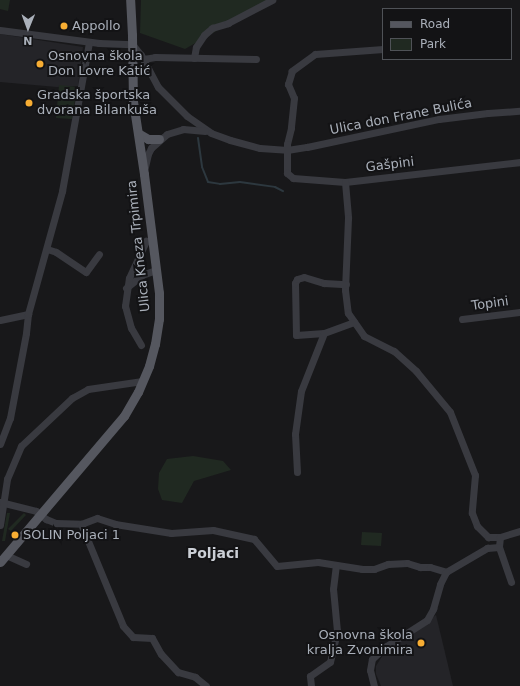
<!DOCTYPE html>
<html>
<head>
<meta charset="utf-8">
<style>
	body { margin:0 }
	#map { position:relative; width:520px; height:686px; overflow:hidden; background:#18181a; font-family:"DejaVu Sans",sans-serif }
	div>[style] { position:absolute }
	.built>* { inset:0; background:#242428 }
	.green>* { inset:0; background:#202921 }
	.stream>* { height:2px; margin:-1px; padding:0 1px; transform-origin:1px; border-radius:1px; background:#2d383f }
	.minor>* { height:7px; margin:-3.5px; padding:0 3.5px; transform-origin:3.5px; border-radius:3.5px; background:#393a40 }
	.major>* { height:9px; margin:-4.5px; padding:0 4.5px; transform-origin:4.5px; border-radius:4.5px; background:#55575f }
	.dots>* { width:11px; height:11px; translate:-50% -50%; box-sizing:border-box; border:2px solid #131315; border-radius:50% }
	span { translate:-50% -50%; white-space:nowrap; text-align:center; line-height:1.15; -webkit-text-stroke:4px #131315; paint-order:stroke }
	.poi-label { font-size:13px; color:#aab0ba }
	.left { translate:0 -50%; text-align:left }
	.right { translate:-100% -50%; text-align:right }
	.street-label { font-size:13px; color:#aab0ba }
	.neighbourhood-label { font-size:14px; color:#cbcfd6; font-weight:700 }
	.legend { position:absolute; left:382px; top:8px; width:130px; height:52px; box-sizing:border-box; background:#131315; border:1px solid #4f5257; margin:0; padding:5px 7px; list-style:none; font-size:12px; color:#aab0ba }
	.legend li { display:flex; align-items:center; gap:8px; height:20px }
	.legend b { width:20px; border:1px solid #4f5257 }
	.north { position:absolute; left:8px; top:8px; width:40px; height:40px; -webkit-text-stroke:3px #131315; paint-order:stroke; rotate:181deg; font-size:11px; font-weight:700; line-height:16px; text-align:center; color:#aab0ba }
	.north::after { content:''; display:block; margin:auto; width:14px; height:18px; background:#aab0ba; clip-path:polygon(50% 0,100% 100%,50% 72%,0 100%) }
</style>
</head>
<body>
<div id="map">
	<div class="built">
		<i style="clip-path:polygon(0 34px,83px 47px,78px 86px,57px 87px,0 82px)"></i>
		<i style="clip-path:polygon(436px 615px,453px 686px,381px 686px,376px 674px,376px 666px,383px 655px)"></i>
	</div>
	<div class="green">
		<i style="clip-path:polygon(0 0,10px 0,8px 11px,0 9px)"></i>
		<i style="clip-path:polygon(141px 0,275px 0,255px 9px,185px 49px,140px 33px)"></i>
		<i style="clip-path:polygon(59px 85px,77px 87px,72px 119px,56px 118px)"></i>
		<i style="clip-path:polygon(193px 456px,223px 461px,231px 470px,194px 481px,182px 503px,162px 500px,158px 489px,159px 473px,167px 459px)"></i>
		<i style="clip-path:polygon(7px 513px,10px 513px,5px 541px,2px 541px)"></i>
		<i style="clip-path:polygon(24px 513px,26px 515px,11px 531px,8px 529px)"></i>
		<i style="clip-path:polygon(362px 532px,382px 533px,381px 546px,361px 545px)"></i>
	</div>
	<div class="stream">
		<i style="left:198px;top:138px;width:29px;rotate:82deg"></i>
		<i style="left:202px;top:167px;width:16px;rotate:68deg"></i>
		<i style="left:208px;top:182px;width:12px;rotate:9deg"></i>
		<i style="left:220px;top:184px;width:20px;rotate:-6deg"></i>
		<i style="left:240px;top:182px;width:35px;rotate:8deg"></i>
		<i style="left:275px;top:187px;width:9px;rotate:27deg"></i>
	</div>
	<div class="minor">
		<i style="left:0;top:30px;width:100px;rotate:7.5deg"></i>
		<i style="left:99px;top:43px;width:33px;rotate:2deg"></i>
		<i style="left:132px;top:44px;width:14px;rotate:51deg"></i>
		<i style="left:141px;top:55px;width:36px;rotate:62deg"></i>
		<i style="left:158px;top:87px;width:41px;rotate:45deg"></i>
		<i style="left:187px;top:116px;width:29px;rotate:35deg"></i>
		<i style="left:211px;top:133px;width:20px;rotate:20deg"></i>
		<i style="left:230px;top:140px;width:31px;rotate:15deg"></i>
		<i style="left:260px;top:148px;width:27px;rotate:4deg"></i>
		<i style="left:287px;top:150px;width:20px;rotate:-9deg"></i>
		<i style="left:307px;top:147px;width:135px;rotate:-12deg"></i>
		<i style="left:439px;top:119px;width:49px;rotate:-7deg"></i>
		<i style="left:488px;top:113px;width:32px;rotate:-4deg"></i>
		<i style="left:383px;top:49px;width:68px;rotate:175.8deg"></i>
		<i style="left:315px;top:54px;width:29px;rotate:144deg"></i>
		<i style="left:292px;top:71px;width:14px;rotate:107deg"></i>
		<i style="left:288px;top:84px;width:15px;rotate:67deg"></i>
		<i style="left:294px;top:98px;width:30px;rotate:96deg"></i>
		<i style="left:291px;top:128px;width:16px;rotate:104deg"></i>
		<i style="left:287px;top:144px;width:29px;rotate:90deg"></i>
		<i style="left:287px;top:173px;width:8px;rotate:40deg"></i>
		<i style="left:293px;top:178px;width:52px;rotate:4.4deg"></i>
		<i style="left:345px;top:182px;width:176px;rotate:-6.5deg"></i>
		<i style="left:194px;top:58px;width:11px;rotate:-80deg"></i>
		<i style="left:196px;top:47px;width:14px;rotate:-56deg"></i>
		<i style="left:204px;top:35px;width:11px;rotate:-41deg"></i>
		<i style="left:212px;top:28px;width:17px;rotate:-17deg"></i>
		<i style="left:228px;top:23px;width:50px;rotate:-27.6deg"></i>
		<i style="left:143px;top:59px;width:12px;rotate:-9deg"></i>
		<i style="left:155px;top:57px;width:101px;rotate:1.1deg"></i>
		<i style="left:145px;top:167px;width:13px;rotate:-77deg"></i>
		<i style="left:148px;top:154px;width:7px;rotate:-63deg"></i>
		<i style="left:151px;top:148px;width:21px;rotate:-41deg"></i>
		<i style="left:167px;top:134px;width:17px;rotate:-17deg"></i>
		<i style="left:183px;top:129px;width:22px;rotate:5deg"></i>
		<i style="left:345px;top:182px;width:36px;rotate:85deg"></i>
		<i style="left:348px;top:218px;width:72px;rotate:92.4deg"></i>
		<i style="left:345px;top:290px;width:23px;rotate:83deg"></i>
		<i style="left:348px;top:313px;width:28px;rotate:55deg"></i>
		<i style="left:364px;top:336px;width:34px;rotate:27deg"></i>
		<i style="left:394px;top:351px;width:30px;rotate:42deg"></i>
		<i style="left:416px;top:371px;width:53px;rotate:50.3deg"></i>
		<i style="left:450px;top:412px;width:68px;rotate:68.4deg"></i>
		<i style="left:475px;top:475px;width:38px;rotate:95deg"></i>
		<i style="left:472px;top:513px;width:14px;rotate:69deg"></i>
		<i style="left:477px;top:526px;width:16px;rotate:45deg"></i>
		<i style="left:488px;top:537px;width:12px"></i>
		<i style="left:500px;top:537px;width:10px;rotate:96deg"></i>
		<i style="left:499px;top:547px;width:37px;rotate:71deg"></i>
		<i style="left:47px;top:249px;width:9px;rotate:18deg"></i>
		<i style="left:56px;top:252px;width:36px;rotate:34deg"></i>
		<i style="left:86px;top:272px;width:22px;rotate:-54deg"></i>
		<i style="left:126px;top:288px;width:21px;rotate:-39deg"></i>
		<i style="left:142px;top:275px;width:15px;rotate:-20deg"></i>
		<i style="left:462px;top:319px;width:58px;rotate:-6.9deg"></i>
		<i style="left:0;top:320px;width:29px;rotate:-12deg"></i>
		<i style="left:324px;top:333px;width:28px;rotate:176deg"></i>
		<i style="left:296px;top:335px;width:52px;rotate:-91.1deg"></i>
		<i style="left:295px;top:283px;width:4px;rotate:-63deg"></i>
		<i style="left:297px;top:279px;width:7px;rotate:-16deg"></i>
		<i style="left:304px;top:277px;width:21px;rotate:17deg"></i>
		<i style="left:324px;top:283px;width:22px;rotate:3deg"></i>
		<i style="left:141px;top:345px;width:20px;rotate:-120deg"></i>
		<i style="left:131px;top:328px;width:23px;rotate:-105deg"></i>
		<i style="left:125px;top:306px;width:28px;rotate:-82deg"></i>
		<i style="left:129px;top:278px;width:41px;rotate:-65.3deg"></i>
		<i style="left:0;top:444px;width:28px;rotate:-69deg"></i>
		<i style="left:10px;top:418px;width:86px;rotate:-79.3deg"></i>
		<i style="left:26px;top:333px;width:19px;rotate:-84deg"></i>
		<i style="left:28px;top:314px;width:128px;rotate:-74.5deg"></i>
		<i style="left:62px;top:191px;width:151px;rotate:-79.7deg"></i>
		<i style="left:297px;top:472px;width:38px;rotate:-93deg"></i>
		<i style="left:295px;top:434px;width:43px;rotate:-82.1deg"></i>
		<i style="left:301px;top:391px;width:62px;rotate:-68.4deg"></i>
		<i style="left:324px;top:333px;width:32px;rotate:-20deg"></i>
		<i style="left:0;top:502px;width:37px;rotate:14deg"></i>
		<i style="left:36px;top:511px;width:13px;rotate:39deg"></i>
		<i style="left:46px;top:519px;width:11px;rotate:22deg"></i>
		<i style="left:56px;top:523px;width:25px;rotate:2deg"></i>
		<i style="left:81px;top:524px;width:110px;rotate:67.6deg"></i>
		<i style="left:123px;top:626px;width:15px;rotate:48deg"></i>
		<i style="left:133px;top:637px;width:19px;rotate:3deg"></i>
		<i style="left:152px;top:638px;width:18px;rotate:61deg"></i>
		<i style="left:161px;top:654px;width:25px;rotate:47deg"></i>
		<i style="left:178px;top:672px;width:18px;rotate:16deg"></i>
		<i style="left:195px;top:677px;width:14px;rotate:39deg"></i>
		<i style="left:81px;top:524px;width:17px;rotate:-21deg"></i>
		<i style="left:97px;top:518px;width:19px;rotate:18deg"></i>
		<i style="left:115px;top:524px;width:57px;rotate:9.1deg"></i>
		<i style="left:171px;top:533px;width:42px;rotate:-4.1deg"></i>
		<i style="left:213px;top:530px;width:42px;rotate:12.4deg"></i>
		<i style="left:254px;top:539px;width:35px;rotate:50deg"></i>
		<i style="left:277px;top:566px;width:41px;rotate:-5.6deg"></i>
		<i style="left:318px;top:562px;width:45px;rotate:9deg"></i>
		<i style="left:362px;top:569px;width:12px"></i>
		<i style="left:374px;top:569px;width:15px;rotate:-20deg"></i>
		<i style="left:388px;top:564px;width:19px;rotate:-3deg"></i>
		<i style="left:407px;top:563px;width:14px;rotate:17deg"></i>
		<i style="left:420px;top:567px;width:10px"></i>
		<i style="left:430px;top:567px;width:17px;rotate:17deg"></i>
		<i style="left:446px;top:572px;width:48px;rotate:-30.3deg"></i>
		<i style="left:487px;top:548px;width:12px;rotate:-5deg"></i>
		<i style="left:0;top:525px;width:47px;rotate:-81.3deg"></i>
		<i style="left:7px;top:479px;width:36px;rotate:-67deg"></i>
		<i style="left:21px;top:446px;width:70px;rotate:-43.3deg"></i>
		<i style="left:72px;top:398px;width:18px;rotate:-29deg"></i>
		<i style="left:88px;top:389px;width:55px;rotate:-8.4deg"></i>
		<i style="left:500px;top:537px;width:21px;rotate:-17deg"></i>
		<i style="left:6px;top:555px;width:22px;rotate:24deg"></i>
		<i style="left:311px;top:686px;width:10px;rotate:-96deg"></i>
		<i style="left:310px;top:676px;width:24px;rotate:-35deg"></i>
		<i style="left:330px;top:662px;width:32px;rotate:-77deg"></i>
		<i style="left:337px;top:631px;width:42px;rotate:-95.4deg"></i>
		<i style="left:333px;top:589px;width:24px;rotate:-83deg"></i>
		<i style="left:374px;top:686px;width:16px;rotate:-104deg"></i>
		<i style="left:370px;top:670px;width:11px;rotate:-80deg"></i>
		<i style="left:372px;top:659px;width:18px;rotate:-43deg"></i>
		<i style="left:385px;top:647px;width:50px;rotate:-32.7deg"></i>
		<i style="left:427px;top:620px;width:13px;rotate:-61deg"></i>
		<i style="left:433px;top:609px;width:26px;rotate:-74deg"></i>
		<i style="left:440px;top:584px;width:13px;rotate:-63deg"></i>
	</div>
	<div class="major">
		<i style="left:138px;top:133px;width:12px;rotate:31deg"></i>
		<i style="left:148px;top:139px;width:11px"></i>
		<i style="left:0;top:562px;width:192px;rotate:-49.7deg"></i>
		<i style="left:124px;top:416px;width:28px;rotate:-60deg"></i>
		<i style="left:138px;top:392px;width:28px;rotate:-67deg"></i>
		<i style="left:149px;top:366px;width:23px;rotate:-75deg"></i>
		<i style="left:155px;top:344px;width:25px;rotate:-81deg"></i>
		<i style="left:159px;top:319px;width:26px;rotate:-90deg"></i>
		<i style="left:159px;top:293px;width:120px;rotate:-97.2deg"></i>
		<i style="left:144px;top:174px;width:74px;rotate:-98.6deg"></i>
		<i style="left:133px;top:101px;width:66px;rotate:-90.9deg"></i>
		<i style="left:132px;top:35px;width:35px;rotate:-93deg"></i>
	</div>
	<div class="dots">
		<i style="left:64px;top:26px;background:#f7ad33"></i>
		<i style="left:40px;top:64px;background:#f7ad33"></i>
		<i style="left:29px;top:103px;background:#f7ad33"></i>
		<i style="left:15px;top:535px;background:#f7ad33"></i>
		<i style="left:421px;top:643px;background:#f7ad33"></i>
	</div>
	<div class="poi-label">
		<span class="left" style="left:72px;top:26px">Appollo</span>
		<span class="left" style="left:48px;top:64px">Osnovna škola<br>Don Lovre Katić</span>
		<span class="left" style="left:37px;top:103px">Gradska športska<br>dvorana Bilankuša</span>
		<span class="left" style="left:23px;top:535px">SOLIN Poljaci 1</span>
		<span class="right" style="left:413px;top:643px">Osnovna škola<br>kralja Zvonimira</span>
	</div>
	<div class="street-label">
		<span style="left:401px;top:117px;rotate:-11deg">Ulica don Frane Bulića</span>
		<span style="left:390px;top:165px;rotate:-7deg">Gašpini</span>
		<span style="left:139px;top:246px;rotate:-96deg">Ulica Kneza Trpimira</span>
		<span style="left:490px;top:304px;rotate:-8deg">Topini</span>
	</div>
	<div class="neighbourhood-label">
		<span style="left:213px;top:553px">Poljaci</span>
	</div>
	<ul class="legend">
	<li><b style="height:5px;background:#55575f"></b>Road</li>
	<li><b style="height:11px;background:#202921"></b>Park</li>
	</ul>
	<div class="north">N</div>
</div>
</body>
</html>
